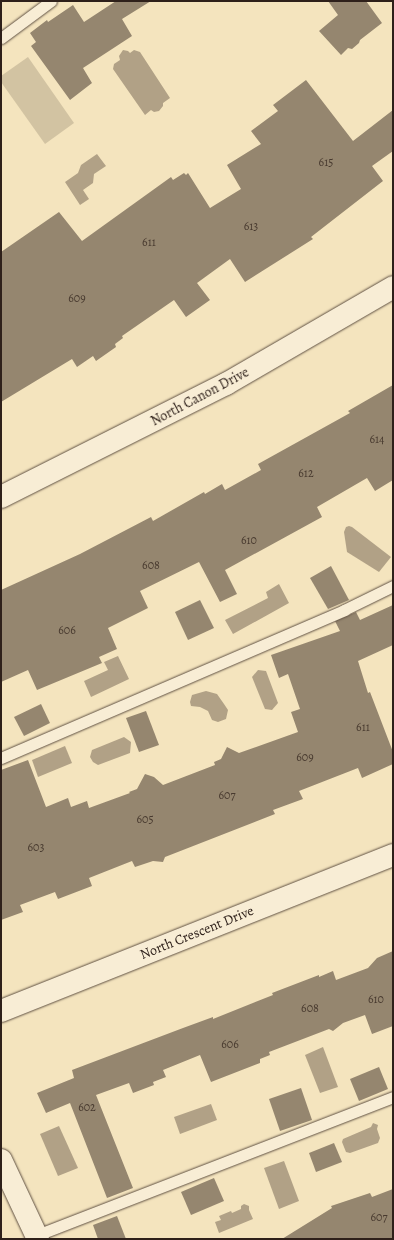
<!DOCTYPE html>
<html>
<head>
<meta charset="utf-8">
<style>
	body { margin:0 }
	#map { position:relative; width:394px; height:1240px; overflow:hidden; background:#f4e4be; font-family:Alegreya,serif }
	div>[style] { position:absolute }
	.green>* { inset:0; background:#d2c3a2 }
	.water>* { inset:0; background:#b1a186 }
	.building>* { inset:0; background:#95866f }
	.roads { filter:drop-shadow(0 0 1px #605143) drop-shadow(0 0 1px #605143) }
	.service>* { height:11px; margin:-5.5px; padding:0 5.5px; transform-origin:5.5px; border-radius:5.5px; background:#f8edd5 }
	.minor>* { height:22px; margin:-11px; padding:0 11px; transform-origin:11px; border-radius:11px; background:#f8edd5 }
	span { translate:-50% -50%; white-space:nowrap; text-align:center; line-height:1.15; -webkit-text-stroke:3px #f8edd5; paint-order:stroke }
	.number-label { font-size:12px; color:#483a2f }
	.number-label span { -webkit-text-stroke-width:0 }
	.street-label { font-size:14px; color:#2e201a }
	.frame { position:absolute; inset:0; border:2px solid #2e201a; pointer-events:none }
</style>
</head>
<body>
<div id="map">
	<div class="green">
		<i style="clip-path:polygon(28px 57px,74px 123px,45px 144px,1px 82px,1px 76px)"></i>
	</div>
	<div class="water">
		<i style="clip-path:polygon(123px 50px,128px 51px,130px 53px,134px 50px,140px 52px,170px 98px,163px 103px,163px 106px,159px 111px,154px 112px,151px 110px,145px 115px,113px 69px,114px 64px,120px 60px,119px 56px)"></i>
		<i style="clip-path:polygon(97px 154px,106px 166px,94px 174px,93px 183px,83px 190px,89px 199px,80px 205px,65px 182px,78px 173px,81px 165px)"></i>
		<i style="clip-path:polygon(349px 526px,352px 527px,391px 557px,379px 572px,347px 552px,344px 532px,346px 527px)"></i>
		<i style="clip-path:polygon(279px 584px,289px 603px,233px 634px,225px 620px,268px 598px,266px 592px)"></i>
		<i style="clip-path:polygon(118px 656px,129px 679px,91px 697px,84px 681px,108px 670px,104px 662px)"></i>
		<i style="clip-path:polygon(258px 670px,266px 671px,278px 703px,272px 710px,265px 709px,252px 677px)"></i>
		<i style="clip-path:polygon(206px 691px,217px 694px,224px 704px,228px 710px,226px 719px,218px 722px,212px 720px,208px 711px,200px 707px,191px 706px,190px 702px,192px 695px)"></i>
		<i style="clip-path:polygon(124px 737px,131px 742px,130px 753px,98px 765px,93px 762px,90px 757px,92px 750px)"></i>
		<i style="clip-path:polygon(65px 746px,72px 763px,38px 777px,32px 760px)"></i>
		<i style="clip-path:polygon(323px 1047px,338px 1087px,320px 1093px,305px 1055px)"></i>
		<i style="clip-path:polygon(211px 1104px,217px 1120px,180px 1134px,174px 1117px)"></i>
		<i style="clip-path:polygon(373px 1123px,378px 1125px,377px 1129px,380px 1138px,378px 1143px,350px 1153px,346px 1152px,342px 1142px,343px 1139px,371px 1127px)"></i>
		<i style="clip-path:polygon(59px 1126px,78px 1168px,58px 1176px,40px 1134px)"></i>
		<i style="clip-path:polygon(284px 1161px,299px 1201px,279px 1209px,264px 1168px)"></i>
		<i style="clip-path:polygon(244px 1204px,249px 1206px,249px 1210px,253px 1219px,219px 1233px,215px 1222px,221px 1220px,219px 1216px,231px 1211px,232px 1213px,241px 1209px,241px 1206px)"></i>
	</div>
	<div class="building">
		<i style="clip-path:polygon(116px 1px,151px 1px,122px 19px,132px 36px,83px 68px,92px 83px,70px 100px,31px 46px,36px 42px,30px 33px,47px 20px,48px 22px,73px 5px,84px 22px)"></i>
		<i style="clip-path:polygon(328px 1px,366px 1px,382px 23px,360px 40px,359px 43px,352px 49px,348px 48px,341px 55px,319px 31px,338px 15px)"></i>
		<i style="clip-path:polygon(306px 80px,353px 141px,393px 110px,393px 151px,372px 166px,383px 181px,311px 237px,313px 239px,245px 282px,230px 259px,197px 283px,210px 300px,186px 317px,174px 300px,122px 336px,123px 338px,115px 344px,116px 347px,96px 361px,93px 356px,77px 367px,72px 359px,1px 402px,1px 252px,59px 212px,82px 241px,171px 177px,173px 180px,184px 173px,186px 175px,188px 173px,210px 208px,241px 189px,227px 165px,261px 144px,251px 131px,278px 111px,273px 105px)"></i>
		<i style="clip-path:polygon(393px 385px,393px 480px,375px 491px,367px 478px,317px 507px,322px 517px,225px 570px,237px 594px,220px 602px,199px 562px,140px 591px,148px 608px,108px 628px,117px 649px,99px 657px,102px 663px,37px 690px,28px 670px,1px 682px,1px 590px,80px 554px,151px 517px,153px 521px,204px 492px,205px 494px,222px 484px,225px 490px,261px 470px,258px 464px,350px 413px,348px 411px)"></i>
		<i style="clip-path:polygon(331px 566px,349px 600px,328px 609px,310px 578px)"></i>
		<i style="clip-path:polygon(200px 600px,214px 628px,188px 640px,175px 612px)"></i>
		<i style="clip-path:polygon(393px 605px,393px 645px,358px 661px,368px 693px,370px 692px,393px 752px,393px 764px,362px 778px,358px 768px,299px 791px,303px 799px,273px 810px,275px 814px,165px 857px,163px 862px,153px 861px,135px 867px,132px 861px,89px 878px,92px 886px,58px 899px,55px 892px,20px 905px,23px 912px,1px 920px,1px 770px,28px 760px,46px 807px,68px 798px,71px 807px,87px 801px,89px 808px,130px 793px,129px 792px,137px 789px,145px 774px,154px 777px,163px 785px,215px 765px,214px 762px,221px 759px,227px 747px,239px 753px,298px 732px,291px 712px,300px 709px,288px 674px,279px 678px,271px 655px,340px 631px,335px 621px,356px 612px,360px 620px)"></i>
		<i style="clip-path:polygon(41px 704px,50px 723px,24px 736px,14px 717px)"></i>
		<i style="clip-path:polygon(146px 711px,159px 745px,139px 752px,126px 718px)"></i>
		<i style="clip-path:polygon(393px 951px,393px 1026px,372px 1034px,365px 1015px,343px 1023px,333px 1031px,329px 1029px,269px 1052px,270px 1055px,260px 1059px,260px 1063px,211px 1082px,200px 1055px,163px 1070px,166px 1077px,153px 1082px,154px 1085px,133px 1093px,129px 1083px,96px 1095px,133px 1188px,107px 1198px,70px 1103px,46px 1113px,37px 1093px,74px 1078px,72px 1070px,183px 1028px,213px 1017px,213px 1019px,273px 995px,272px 993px,319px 975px,319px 977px,333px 971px,336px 980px,368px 968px,377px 958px)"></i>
		<i style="clip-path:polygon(379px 1067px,388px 1089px,359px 1101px,350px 1079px)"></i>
		<i style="clip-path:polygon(301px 1088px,312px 1120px,280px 1131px,269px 1099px)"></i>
		<i style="clip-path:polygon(334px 1143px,342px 1162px,316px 1172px,309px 1153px)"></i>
		<i style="clip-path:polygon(214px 1178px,224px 1201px,191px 1215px,181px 1192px)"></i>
		<i style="clip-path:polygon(393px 1189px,393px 1239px,282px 1239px,332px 1208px,331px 1206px,370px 1193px,372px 1197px)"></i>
		<i style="clip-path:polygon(117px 1216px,126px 1239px,98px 1239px,93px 1225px)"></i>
	</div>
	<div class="roads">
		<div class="service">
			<i style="left:1px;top:38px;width:62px;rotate:-36.5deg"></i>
			<i style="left:1px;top:758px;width:374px;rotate:-23.3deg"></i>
			<i style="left:344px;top:610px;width:55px;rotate:-26.1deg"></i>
			<i style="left:32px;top:1237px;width:387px;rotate:-21.2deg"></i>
		</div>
		<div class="minor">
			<i style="left:1px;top:497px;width:252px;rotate:-26.7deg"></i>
			<i style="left:226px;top:384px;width:193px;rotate:-30.1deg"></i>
			<i style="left:1px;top:1011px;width:422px;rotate:-21.7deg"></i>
			<i style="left:1px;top:1160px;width:87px;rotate:64.9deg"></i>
		</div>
	</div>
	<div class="number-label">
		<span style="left:326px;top:163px">615</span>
		<span style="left:251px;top:227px">613</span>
		<span style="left:149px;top:243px">611</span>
		<span style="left:77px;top:299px">609</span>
		<span style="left:377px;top:440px">614</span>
		<span style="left:306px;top:474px">612</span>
		<span style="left:249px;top:541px">610</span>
		<span style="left:151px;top:566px">608</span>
		<span style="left:67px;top:631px">606</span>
		<span style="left:363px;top:728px">611</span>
		<span style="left:305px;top:758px">609</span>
		<span style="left:227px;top:796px">607</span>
		<span style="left:145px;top:820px">605</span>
		<span style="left:36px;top:848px">603</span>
		<span style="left:376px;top:1000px">610</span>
		<span style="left:310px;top:1009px">608</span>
		<span style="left:230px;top:1045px">606</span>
		<span style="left:87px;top:1108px">602</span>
		<span style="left:379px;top:1218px">607</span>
	</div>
	<div class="street-label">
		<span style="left:200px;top:397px;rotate:-28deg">North Canon Drive</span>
		<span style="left:197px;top:933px;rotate:-22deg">North Crescent Drive</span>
	</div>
	<div class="frame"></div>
</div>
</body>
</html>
